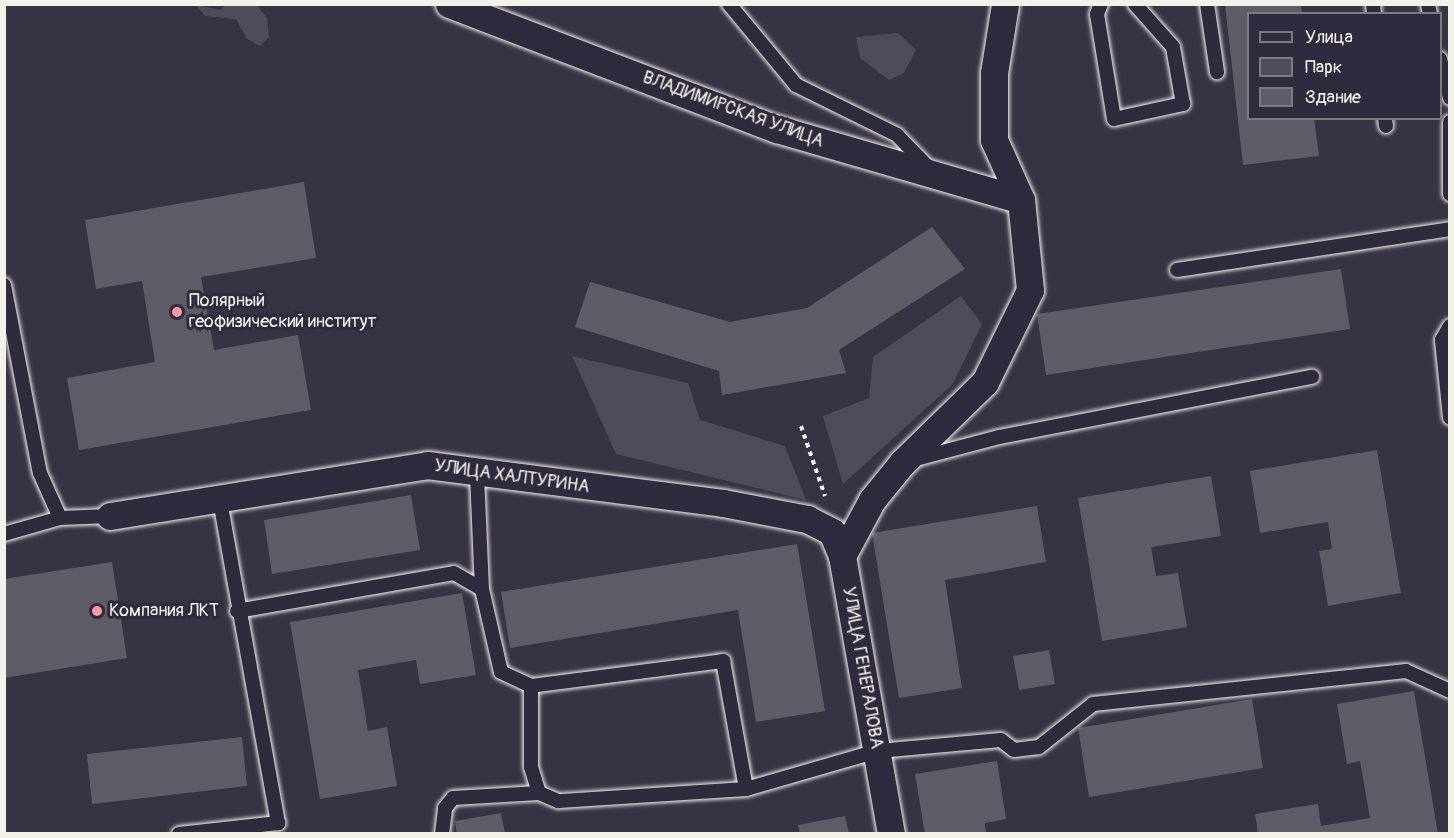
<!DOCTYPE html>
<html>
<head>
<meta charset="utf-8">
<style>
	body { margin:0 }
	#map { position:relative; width:1454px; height:838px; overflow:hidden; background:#373244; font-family:Pangolin,sans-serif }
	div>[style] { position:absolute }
	.green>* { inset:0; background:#504b59 }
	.building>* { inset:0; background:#5f5c67 }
	.path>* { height:4px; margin-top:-2px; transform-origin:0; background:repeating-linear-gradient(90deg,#f4f1e8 0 4.5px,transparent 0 9px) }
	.roads { filter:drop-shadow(0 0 2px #f4f1e8) drop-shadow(0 0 2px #f4f1e8) }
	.lane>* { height:14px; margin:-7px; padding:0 7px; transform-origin:7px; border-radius:7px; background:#2f2a3d }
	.street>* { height:27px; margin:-13.5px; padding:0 13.5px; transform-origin:13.5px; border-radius:13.5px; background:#2f2a3d }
	.dots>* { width:16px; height:16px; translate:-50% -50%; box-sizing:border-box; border:3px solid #2f2a3d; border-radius:50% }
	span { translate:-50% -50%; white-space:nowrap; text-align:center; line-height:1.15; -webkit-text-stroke:6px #2f2a3d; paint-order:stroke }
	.street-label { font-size:18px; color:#f4f1e8 }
	.poi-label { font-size:18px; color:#f4f1e8 }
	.left { translate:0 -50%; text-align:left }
	.frame { position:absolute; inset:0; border:6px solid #f4f1e8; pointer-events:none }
	.legend { position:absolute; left:1247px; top:12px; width:195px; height:108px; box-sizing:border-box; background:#2f2a3d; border:2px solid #7e7a81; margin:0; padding:8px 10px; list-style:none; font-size:18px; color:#f4f1e8 }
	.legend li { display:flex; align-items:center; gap:12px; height:30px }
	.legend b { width:30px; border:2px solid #7e7a81 }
</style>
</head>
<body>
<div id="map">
	<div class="green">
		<i style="clip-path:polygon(196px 5px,220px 10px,226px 5px,257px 5px,267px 18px,269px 37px,260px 46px,247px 39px,236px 19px,205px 16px)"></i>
		<i style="clip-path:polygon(898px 33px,916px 50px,904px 73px,889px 80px,860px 58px,856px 37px)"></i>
		<i style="clip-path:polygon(961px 296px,982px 324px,953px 384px,843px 484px,823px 416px,869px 398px,873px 357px)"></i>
		<i style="clip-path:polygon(572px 356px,688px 383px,700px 420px,785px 446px,806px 500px,616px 454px)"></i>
	</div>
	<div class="building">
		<i style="clip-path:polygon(1225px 5px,1301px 5px,1302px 14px,1248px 14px,1248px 118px,1314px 118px,1319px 156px,1243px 165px)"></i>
		<i style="clip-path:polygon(304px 182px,316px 258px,201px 277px,214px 350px,298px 335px,311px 410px,79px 450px,67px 378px,155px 362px,142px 281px,96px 289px,85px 220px)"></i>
		<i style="clip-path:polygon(932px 227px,965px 269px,839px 350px,846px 373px,722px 395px,719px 371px,575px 327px,590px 282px,730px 322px,807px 308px)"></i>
		<i style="clip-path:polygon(1341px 269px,1350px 329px,1046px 375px,1037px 314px)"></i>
		<i style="clip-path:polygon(1377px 450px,1401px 593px,1328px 606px,1319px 551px,1332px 549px,1328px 522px,1260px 533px,1250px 471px)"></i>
		<i style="clip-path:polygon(1211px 476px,1221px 536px,1151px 547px,1156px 576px,1178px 573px,1187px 627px,1102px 641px,1078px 498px)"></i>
		<i style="clip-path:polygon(411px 495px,420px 550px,272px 574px,264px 520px)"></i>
		<i style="clip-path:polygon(1037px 506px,1046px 562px,945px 580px,962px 688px,899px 698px,872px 533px)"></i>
		<i style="clip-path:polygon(797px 544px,825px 711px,756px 722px,738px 610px,510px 648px,501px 592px)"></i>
		<i style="clip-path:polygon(112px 562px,127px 658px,4px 678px,4px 579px)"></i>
		<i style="clip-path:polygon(462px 593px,476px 675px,420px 684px,416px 660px,358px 670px,368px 731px,387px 727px,397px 786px,320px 799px,290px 622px)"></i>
		<i style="clip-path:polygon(1049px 650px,1055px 684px,1019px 690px,1013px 656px)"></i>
		<i style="clip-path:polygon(1414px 691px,1438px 834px,1258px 834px,1255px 814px,1318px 804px,1321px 826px,1370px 818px,1360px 761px,1347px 764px,1337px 704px)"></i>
		<i style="clip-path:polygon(1252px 699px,1263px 768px,1089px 797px,1078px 728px)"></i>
		<i style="clip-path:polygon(242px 737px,247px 786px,92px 804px,87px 754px)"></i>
		<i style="clip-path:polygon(997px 761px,1006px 819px,985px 823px,986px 834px,925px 834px,915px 774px)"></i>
		<i style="clip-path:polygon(501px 813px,505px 834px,457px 834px,455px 821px)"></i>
		<i style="clip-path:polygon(845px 816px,849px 834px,800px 834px,798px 825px)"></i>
	</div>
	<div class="path">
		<i style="left:801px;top:426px;width:74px;rotate:71.1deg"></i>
	</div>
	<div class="roads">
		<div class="lane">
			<i style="left:729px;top:4px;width:105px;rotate:50.4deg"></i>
			<i style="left:796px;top:85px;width:113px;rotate:26.3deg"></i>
			<i style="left:897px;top:135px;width:45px;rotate:45.9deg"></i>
			<i style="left:1101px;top:4px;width:11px;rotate:112deg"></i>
			<i style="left:1097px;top:14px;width:106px;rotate:80.8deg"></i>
			<i style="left:1114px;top:119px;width:71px;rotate:-12.3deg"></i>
			<i style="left:1183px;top:104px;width:58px;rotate:-100deg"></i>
			<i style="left:1173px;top:47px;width:57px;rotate:-131.5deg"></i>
			<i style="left:1207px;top:4px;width:69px;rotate:81.6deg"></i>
			<i style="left:1373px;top:4px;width:10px;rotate:84deg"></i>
			<i style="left:1428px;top:4px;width:10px;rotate:79deg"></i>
			<i style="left:1440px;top:59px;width:40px;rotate:75.6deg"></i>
			<i style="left:1385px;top:118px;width:8px;rotate:83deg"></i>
			<i style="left:1450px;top:122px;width:72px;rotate:90deg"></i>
			<i style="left:1177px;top:270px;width:276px;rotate:-8.5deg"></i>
			<i style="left:4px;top:285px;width:191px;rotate:79.2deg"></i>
			<i style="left:40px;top:473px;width:49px;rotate:66deg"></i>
			<i style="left:60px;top:518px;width:50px;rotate:-2.3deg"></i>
			<i style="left:1450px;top:326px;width:16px;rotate:120deg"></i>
			<i style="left:1442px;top:340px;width:78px;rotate:84.1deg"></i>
			<i style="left:912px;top:460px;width:90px;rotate:-14.8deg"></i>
			<i style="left:999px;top:437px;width:319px;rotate:-10.9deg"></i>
			<i style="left:477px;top:475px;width:114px;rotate:87.5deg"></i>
			<i style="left:482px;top:589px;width:85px;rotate:77.1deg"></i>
			<i style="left:501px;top:672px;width:33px;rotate:25deg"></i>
			<i style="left:4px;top:534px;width:58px;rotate:-15.9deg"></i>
			<i style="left:237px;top:611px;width:220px;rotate:-9.9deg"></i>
			<i style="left:454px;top:573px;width:32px;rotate:30deg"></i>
			<i style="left:746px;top:789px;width:188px;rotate:176.3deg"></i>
			<i style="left:558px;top:801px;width:21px;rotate:-157deg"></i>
			<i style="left:539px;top:793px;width:27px;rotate:-107deg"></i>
			<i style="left:531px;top:767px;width:81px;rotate:-90deg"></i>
			<i style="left:531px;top:686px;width:194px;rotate:-7.4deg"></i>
			<i style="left:723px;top:661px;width:130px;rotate:79.8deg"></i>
			<i style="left:746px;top:789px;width:137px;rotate:-16.1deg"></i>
			<i style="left:878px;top:751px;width:123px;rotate:-5.1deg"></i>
			<i style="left:1001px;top:740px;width:16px;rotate:38deg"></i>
			<i style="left:1014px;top:750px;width:25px;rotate:-7deg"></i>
			<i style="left:1039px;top:747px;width:69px;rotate:-38.5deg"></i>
			<i style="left:1093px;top:704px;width:315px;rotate:-6deg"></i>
			<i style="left:1406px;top:671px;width:48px;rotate:24.4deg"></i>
			<i style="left:179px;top:834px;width:100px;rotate:-6.3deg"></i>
			<i style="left:278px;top:823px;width:328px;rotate:-100.2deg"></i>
			<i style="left:442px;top:834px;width:26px;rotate:-83deg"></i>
			<i style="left:445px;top:808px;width:13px;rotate:-51deg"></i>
			<i style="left:453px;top:798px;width:86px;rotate:-3.3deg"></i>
		</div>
		<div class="street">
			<i style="left:449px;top:4px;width:351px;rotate:20.9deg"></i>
			<i style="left:777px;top:129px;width:254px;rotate:16.2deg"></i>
			<i style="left:110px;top:516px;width:321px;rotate:-9.1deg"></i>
			<i style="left:427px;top:465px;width:298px;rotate:7.3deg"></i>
			<i style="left:723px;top:503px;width:86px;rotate:10.8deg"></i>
			<i style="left:807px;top:519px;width:28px;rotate:27deg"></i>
			<i style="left:832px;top:532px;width:26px;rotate:67deg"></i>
			<i style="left:842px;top:556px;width:282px;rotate:80deg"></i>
			<i style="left:842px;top:556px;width:64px;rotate:-61.8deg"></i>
			<i style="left:872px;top:500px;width:48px;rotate:-51deg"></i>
			<i style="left:902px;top:463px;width:116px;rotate:-44.3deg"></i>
			<i style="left:985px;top:382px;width:102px;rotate:-63.9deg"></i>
			<i style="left:1030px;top:290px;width:90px;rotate:-95.7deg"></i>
			<i style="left:1021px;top:200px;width:66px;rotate:-114.2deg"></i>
			<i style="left:994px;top:140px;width:67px;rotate:-90deg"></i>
			<i style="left:994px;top:73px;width:70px;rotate:-80.9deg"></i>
		</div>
	</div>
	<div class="dots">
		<i style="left:177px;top:312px;background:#ff9aa2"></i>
		<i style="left:97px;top:611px;background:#ff9aa2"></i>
	</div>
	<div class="street-label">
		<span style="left:733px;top:110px;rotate:20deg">ВЛАДИМИРСКАЯ УЛИЦА</span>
		<span style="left:512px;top:477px;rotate:8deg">УЛИЦА ХАЛТУРИНА</span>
		<span style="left:862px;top:668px;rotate:80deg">УЛИЦА ГЕНЕРАЛОВА</span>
	</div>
	<div class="poi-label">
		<span class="left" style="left:189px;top:312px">Полярный<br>геофизический институт</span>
		<span class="left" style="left:109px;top:611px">Компания ЛКТ</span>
	</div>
	<div class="frame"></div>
	<ul class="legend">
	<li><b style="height:8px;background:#2f2a3d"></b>Улица</li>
	<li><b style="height:16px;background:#504b59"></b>Парк</li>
	<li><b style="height:16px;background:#5f5c67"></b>Здание</li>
	</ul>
</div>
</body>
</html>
